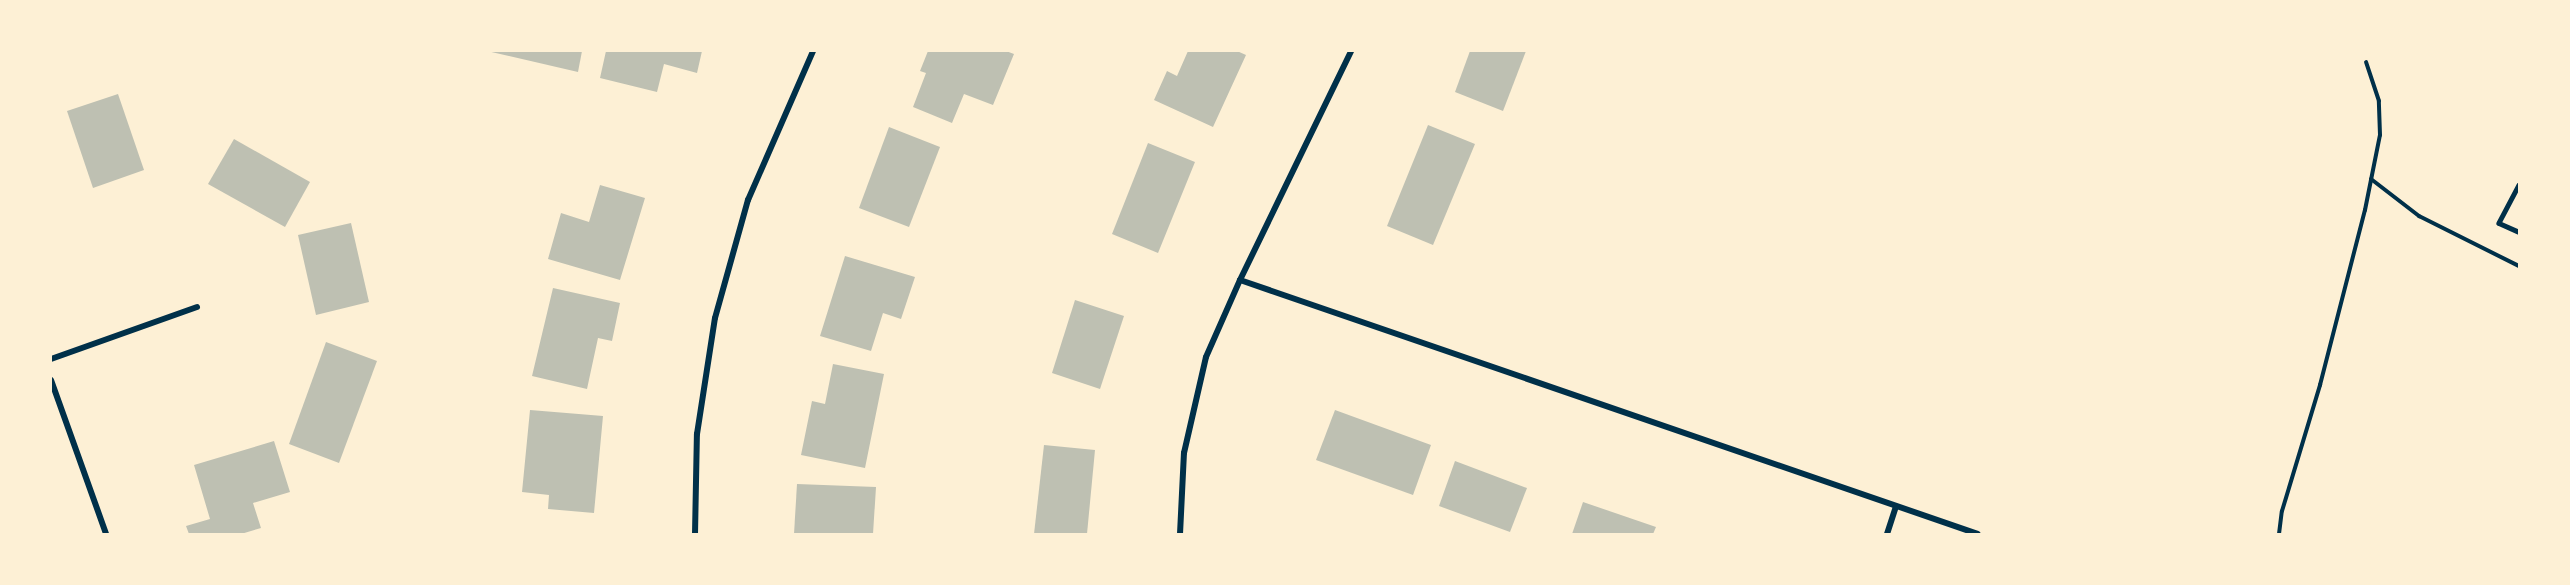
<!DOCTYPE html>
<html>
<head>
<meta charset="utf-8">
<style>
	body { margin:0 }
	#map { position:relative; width:2570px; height:585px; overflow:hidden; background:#fdf0d5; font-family:"PT Sans Narrow",sans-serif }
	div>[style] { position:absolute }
	.building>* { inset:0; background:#bec0b2 }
	.path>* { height:4px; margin:-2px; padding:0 2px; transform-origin:2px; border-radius:2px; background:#003049 }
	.service>* { height:4.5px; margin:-2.25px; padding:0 2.25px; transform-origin:2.25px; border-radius:2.25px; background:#003049 }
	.minor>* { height:6px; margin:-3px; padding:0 3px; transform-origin:3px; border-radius:3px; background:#003049 }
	span { translate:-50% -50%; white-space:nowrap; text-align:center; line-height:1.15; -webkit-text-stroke:4.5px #fdf0d5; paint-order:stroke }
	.frame { position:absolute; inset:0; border:52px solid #fdf0d5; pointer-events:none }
</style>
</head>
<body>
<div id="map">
	<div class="building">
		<i style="clip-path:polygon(487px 51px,582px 51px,578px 72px)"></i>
		<i style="clip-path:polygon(606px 51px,702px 51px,697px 73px,664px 64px,657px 92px,600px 78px)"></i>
		<i style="clip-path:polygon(928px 51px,1006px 51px,1014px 54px,993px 105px,964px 94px,952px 123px,913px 107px,926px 73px,920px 71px)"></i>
		<i style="clip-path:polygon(1188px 51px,1237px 51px,1246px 55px,1213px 127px,1154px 100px,1167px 71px,1177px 76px)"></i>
		<i style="clip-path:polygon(1470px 51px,1526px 51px,1503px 111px,1455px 92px)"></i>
		<i style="clip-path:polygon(118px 94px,144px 170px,93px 188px,67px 111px)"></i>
		<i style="clip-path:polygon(1428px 125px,1475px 144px,1433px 245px,1387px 226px)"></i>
		<i style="clip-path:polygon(889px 127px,940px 147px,909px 227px,859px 208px)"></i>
		<i style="clip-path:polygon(234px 139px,310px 182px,285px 227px,208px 184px)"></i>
		<i style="clip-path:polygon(1148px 143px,1195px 162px,1158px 253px,1112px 234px)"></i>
		<i style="clip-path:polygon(600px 185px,645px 198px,620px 280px,548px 259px,561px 213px,589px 222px)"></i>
		<i style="clip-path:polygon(351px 223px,369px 302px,316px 315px,298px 235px)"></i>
		<i style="clip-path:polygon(845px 256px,915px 277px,901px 319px,883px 313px,871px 351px,820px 336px)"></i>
		<i style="clip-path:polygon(553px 288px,620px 303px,612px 341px,598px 338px,587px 389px,532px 376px)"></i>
		<i style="clip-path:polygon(1075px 300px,1124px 316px,1100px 389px,1052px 373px)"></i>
		<i style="clip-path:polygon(326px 342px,377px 361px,339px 463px,289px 444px)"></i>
		<i style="clip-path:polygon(833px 364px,884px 374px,865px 468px,801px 455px,812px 401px,825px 404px)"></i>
		<i style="clip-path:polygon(530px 410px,603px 416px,594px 513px,548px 509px,549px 495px,522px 492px)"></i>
		<i style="clip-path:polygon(1335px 410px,1431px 445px,1413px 495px,1316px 460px)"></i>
		<i style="clip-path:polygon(274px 441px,290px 492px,253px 503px,261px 528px,241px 534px,189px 534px,186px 526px,210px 519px,194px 465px)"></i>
		<i style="clip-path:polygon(1044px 445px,1095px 450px,1087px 534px,1034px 534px)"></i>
		<i style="clip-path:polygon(1455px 461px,1527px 488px,1510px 532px,1439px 506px)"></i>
		<i style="clip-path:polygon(797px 484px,876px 487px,873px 534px,794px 534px)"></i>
		<i style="clip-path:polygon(1583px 502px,1656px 527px,1653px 534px,1572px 534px)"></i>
	</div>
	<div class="path">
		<i style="left:2371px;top:179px;width:61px;rotate:37.6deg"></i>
		<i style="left:2419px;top:216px;width:112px;rotate:26.6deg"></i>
		<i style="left:2279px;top:534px;width:23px;rotate:-83deg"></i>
		<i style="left:2282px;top:511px;width:132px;rotate:-73.2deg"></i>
		<i style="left:2320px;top:385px;width:181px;rotate:-75.6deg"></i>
		<i style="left:2365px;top:210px;width:76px;rotate:-78.7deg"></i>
		<i style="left:2380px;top:135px;width:34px;rotate:-92deg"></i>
		<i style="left:2379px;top:101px;width:41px;rotate:-108.4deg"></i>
	</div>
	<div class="service">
		<i style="left:2519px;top:185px;width:43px;rotate:117.8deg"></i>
		<i style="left:2499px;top:223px;width:22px;rotate:24deg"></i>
	</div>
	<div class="minor">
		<i style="left:1240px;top:280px;width:780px;rotate:18.99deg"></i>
		<i style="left:51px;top:359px;width:155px;rotate:-19.6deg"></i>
		<i style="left:51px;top:380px;width:164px;rotate:70.3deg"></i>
		<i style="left:695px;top:534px;width:100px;rotate:-88.9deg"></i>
		<i style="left:697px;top:434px;width:117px;rotate:-81.2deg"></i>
		<i style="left:715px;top:318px;width:123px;rotate:-74.4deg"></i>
		<i style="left:748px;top:200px;width:163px;rotate:-66.4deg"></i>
		<i style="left:1180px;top:534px;width:81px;rotate:-87.2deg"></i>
		<i style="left:1184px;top:453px;width:98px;rotate:-77.1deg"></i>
		<i style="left:1206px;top:357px;width:84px;rotate:-66.2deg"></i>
		<i style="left:1240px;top:280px;width:254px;rotate:-64.1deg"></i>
		<i style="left:1887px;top:534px;width:29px;rotate:-72deg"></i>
	</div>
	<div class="frame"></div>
</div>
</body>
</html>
